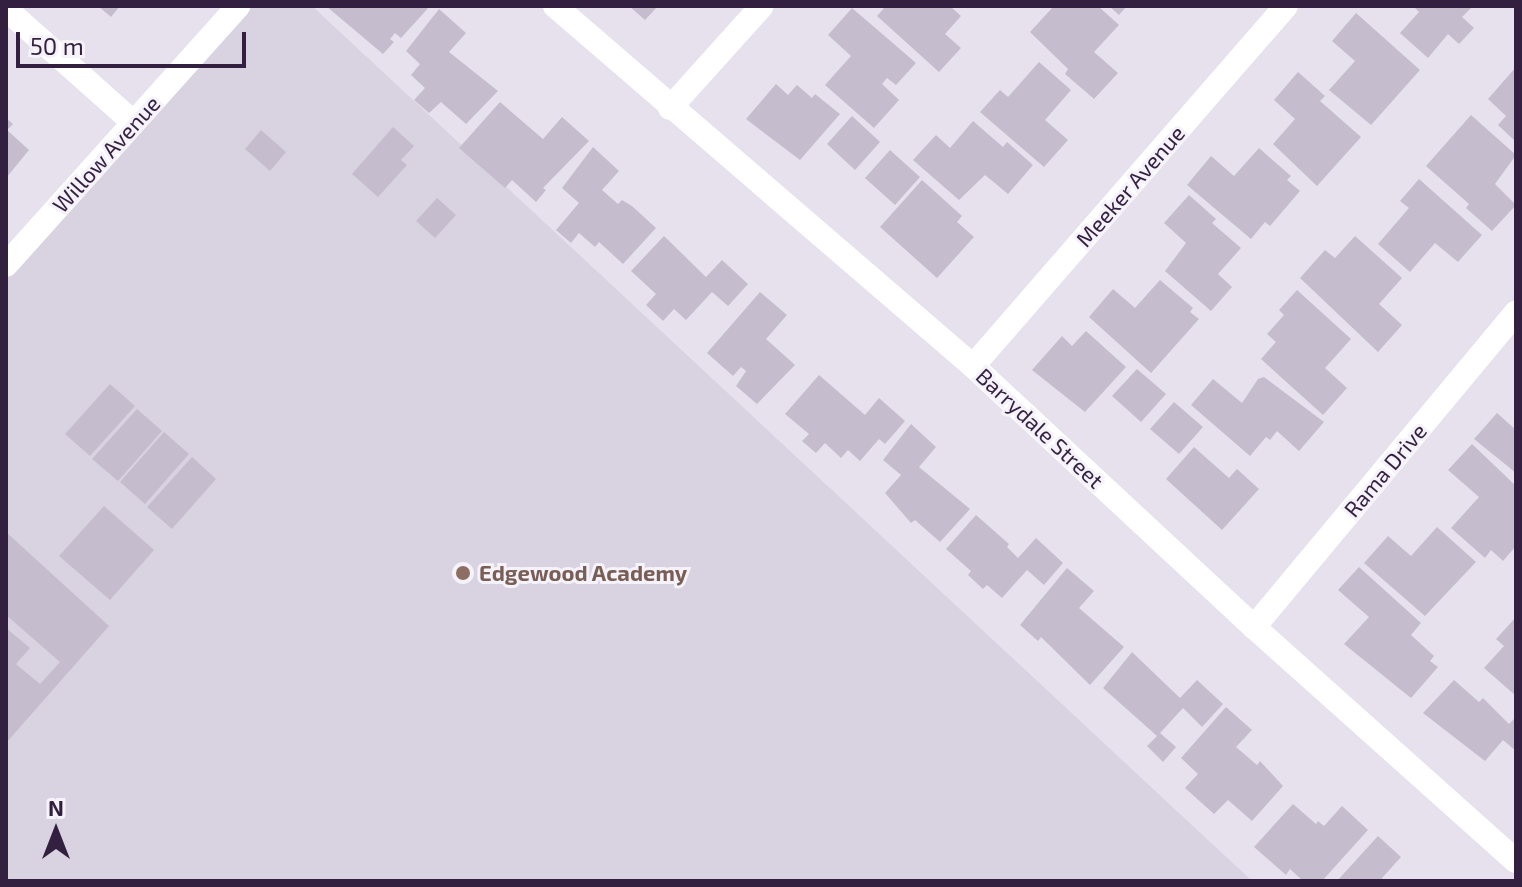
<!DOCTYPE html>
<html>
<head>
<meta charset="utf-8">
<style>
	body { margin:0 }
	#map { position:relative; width:1522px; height:887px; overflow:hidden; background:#e6e1ed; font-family:"Exo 2",sans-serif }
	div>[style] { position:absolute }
	.built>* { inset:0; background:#d9d2e1 }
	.building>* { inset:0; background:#c5bdce }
	.minor>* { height:24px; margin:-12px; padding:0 12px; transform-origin:12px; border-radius:12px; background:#fff }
	.dots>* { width:22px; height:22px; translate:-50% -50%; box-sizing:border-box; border:4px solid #f5f2f9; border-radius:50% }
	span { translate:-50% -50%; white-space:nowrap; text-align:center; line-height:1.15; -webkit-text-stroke:6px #f5f2f9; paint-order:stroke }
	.street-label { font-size:22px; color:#331f40 }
	.education-label { font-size:22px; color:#785e54; font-weight:700 }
	.left { translate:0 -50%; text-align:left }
	.frame { position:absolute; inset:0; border:8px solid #331f40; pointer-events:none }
	.north { position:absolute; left:16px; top:791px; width:80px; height:80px; -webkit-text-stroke:6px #f5f2f9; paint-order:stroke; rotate:0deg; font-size:22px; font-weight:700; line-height:32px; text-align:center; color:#331f40 }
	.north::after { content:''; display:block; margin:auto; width:28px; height:36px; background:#331f40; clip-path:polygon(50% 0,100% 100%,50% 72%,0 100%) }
	.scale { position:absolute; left:16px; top:32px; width:230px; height:36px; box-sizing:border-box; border:4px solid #331f40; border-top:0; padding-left:10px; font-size:24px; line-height:28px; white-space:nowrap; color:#331f40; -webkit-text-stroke:6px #f5f2f9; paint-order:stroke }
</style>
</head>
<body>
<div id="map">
	<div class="built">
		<i style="clip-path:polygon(238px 6px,312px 6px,1252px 881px,6px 881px,6px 265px)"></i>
	</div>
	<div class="building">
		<i style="clip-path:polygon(98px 6px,120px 6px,111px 17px)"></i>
		<i style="clip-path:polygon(326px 6px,430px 6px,401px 38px,395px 33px,390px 39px,394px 42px,383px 54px)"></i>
		<i style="clip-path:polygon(629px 6px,658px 6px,645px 20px)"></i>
		<i style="clip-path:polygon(886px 6px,950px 6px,961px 16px,945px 34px,961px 48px,939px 72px,877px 16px)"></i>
		<i style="clip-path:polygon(1049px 6px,1098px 6px,1119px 25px,1094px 52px,1118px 73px,1094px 99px,1065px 74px,1068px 69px,1030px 32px,1052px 8px)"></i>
		<i style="clip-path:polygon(1109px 6px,1127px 6px,1119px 15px)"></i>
		<i style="clip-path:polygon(1413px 6px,1473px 6px,1462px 17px,1474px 28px,1459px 44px,1448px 34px,1428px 58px,1400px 33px,1419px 12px)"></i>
		<i style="clip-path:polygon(852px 8px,916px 63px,896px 85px,887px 78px,882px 84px,899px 100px,874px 128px,825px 85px,851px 56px,828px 35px)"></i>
		<i style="clip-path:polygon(439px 9px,466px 33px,449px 52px,498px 91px,466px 124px,441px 102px,429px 113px,414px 100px,425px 88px,411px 75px,420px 64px,406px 51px)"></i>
		<i style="clip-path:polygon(1356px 13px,1420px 70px,1371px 125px,1329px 90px,1355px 61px,1332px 41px)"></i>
		<i style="clip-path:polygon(1039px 62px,1071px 90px,1045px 120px,1068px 140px,1044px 167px,980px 112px,1000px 90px,1008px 97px)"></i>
		<i style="clip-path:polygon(1516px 67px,1516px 142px,1498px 125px,1506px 116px,1488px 99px)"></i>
		<i style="clip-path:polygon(1298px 72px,1325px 96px,1320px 101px,1361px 137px,1317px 186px,1273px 144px,1295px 119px,1274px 100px)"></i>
		<i style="clip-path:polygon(776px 84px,788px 95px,797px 85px,812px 98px,815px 94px,840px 114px,800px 160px,746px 119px)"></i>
		<i style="clip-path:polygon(500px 102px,543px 139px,562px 117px,589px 141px,543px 188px,546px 190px,536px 202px,512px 180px,505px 188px,459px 148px)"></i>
		<i style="clip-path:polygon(1471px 115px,1516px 155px,1495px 184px,1516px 205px,1492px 231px,1466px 208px,1469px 204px,1426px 166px)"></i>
		<i style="clip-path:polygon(852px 116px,880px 142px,855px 170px,827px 144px)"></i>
		<i style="clip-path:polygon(6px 118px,13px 124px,7px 130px,29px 150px,6px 178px)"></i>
		<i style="clip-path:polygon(973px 121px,1003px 147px,1007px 142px,1033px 165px,1008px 194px,985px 175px,959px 200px,913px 160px,936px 135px,950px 148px)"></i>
		<i style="clip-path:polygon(393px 127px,414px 146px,401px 160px,407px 165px,378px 197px,352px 174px)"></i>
		<i style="clip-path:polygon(261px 130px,286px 152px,270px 171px,245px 149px)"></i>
		<i style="clip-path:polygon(593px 147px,619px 171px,602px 190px,618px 204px,622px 200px,632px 206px,656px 228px,623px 264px,599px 242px,595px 247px,579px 233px,571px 243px,556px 230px,579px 203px,562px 188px)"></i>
		<i style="clip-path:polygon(1259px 148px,1291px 176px,1287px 180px,1300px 191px,1270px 226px,1265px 222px,1251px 239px,1187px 185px,1211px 156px,1234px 176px)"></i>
		<i style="clip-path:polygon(890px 150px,920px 177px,895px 205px,865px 178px)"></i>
		<i style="clip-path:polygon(1419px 179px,1482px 235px,1458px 262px,1435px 243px,1410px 272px,1378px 244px,1409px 208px,1400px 201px)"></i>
		<i style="clip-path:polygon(922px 180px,962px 216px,957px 222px,974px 237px,937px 278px,880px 227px)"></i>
		<i style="clip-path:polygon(1189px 195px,1216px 219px,1212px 223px,1241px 248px,1218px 274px,1232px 287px,1211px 311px,1165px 271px,1186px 243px,1164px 223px)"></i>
		<i style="clip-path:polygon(437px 198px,456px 215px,435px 238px,416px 221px)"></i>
		<i style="clip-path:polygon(664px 236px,706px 277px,722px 260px,748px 284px,728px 306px,712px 292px,686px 320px,674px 309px,663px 321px,646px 305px,656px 294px,631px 271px)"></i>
		<i style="clip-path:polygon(1355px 236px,1402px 278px,1379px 304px,1402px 325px,1378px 352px,1300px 278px,1325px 250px,1335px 258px)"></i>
		<i style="clip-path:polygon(1160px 280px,1193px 308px,1190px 312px,1199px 319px,1151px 373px,1089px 317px,1113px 289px,1135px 308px)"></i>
		<i style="clip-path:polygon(1297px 290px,1351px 339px,1325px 368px,1347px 388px,1323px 415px,1261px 359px,1276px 342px,1267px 334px,1284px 315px,1279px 310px)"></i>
		<i style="clip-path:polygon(760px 292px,787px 315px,766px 339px,795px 365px,757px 404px,736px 386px,746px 371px,741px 367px,733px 376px,707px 353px)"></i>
		<i style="clip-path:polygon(1086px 331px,1126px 367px,1085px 412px,1032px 370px,1062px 336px,1072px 346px)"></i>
		<i style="clip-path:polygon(1137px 369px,1166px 394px,1141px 422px,1112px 396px)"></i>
		<i style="clip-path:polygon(819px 375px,865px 415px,879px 398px,905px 421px,885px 444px,879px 439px,860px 461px,848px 450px,841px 458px,825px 443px,816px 453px,802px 441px,809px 434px,785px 414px)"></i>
		<i style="clip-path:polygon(1264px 377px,1324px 422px,1299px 451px,1277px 431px,1270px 440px,1266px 437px,1250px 456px,1191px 405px,1213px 379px,1242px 403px,1258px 379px)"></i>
		<i style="clip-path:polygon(110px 384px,135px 406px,90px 456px,65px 434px)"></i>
		<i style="clip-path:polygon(1174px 402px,1203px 427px,1179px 454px,1150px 429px)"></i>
		<i style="clip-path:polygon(137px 409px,162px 431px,118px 481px,92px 459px)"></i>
		<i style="clip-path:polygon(1497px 413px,1516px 430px,1516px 473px,1474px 439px)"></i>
		<i style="clip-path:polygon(911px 424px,936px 447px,919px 467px,970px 509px,940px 542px,915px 520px,911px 523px,885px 493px,901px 475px,883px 460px)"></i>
		<i style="clip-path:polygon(164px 432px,189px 454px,145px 504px,120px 482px)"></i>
		<i style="clip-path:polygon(1472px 444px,1516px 486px,1516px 546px,1503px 561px,1491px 550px,1485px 558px,1451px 528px,1479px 497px,1448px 470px)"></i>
		<i style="clip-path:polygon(1194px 447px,1229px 478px,1237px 469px,1259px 489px,1222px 530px,1166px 479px)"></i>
		<i style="clip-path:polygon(192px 457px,216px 479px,172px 529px,147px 507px)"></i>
		<i style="clip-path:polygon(104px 506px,154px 550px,110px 600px,59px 556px)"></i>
		<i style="clip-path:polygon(976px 515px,1009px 544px,1007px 547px,1018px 558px,1036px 538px,1063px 563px,1044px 585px,1027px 570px,1002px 598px,987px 585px,983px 589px,968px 575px,971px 571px,946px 549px)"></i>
		<i style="clip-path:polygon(1437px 527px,1476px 562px,1425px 616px,1364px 563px,1388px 536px,1411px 556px)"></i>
		<i style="clip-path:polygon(6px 532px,109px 626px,6px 743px,6px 628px,30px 648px,16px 664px,40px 684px,60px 662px,6px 615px)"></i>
		<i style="clip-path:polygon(1359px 567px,1421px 623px,1411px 635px,1434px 656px,1430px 661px,1438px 667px,1411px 698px,1344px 644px,1369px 617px,1338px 590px)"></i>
		<i style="clip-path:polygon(1067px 568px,1094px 591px,1079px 608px,1124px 647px,1090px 685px,1041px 637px,1038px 641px,1020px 625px)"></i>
		<i style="clip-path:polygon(1516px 617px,1516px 696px,1484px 668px,1504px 646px,1496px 639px)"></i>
		<i style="clip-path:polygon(1132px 652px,1180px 698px,1197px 680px,1223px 704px,1202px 727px,1183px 708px,1160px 733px,1176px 747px,1163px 762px,1147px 746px,1157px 736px,1103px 688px)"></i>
		<i style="clip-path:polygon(1454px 680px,1479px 702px,1483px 698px,1509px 724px,1516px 717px,1516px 751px,1503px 740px,1485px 761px,1423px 713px)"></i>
		<i style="clip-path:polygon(1226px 707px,1252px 730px,1236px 747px,1257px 765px,1260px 761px,1283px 786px,1252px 821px,1228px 800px,1214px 814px,1185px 788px,1198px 774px,1181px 758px)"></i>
		<i style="clip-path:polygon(1293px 804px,1316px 824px,1318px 821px,1324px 826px,1342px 806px,1368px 830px,1322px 881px,1303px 881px,1290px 869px,1286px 875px,1254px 847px)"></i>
		<i style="clip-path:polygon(1378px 836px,1401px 857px,1382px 878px,1384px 881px,1337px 881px)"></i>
	</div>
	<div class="minor">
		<i style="left:555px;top:6px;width:552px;rotate:40.74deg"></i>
		<i style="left:973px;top:366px;width:384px;rotate:42.9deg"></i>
		<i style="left:1254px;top:627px;width:351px;rotate:41.8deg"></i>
		<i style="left:6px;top:9px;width:171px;rotate:41.7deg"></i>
		<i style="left:670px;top:108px;width:137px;rotate:-48deg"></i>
		<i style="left:6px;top:265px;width:348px;rotate:-48.1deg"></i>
		<i style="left:973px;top:366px;width:477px;rotate:-49deg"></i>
		<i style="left:1254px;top:627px;width:409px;rotate:-50.2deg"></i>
	</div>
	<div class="dots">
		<i style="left:463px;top:573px;background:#8d6e63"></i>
	</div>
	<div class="street-label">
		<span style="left:106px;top:154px;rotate:-48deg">Willow Avenue</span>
		<span style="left:1130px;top:186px;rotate:-49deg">Meeker Avenue</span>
		<span style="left:1040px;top:428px;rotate:43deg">Barrydale Street</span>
		<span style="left:1385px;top:470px;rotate:-50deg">Rama Drive</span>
	</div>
	<div class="education-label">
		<span class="left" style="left:479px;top:573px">Edgewood Academy</span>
	</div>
	<div class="frame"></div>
	<div class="north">N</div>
	<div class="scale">50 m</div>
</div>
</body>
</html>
